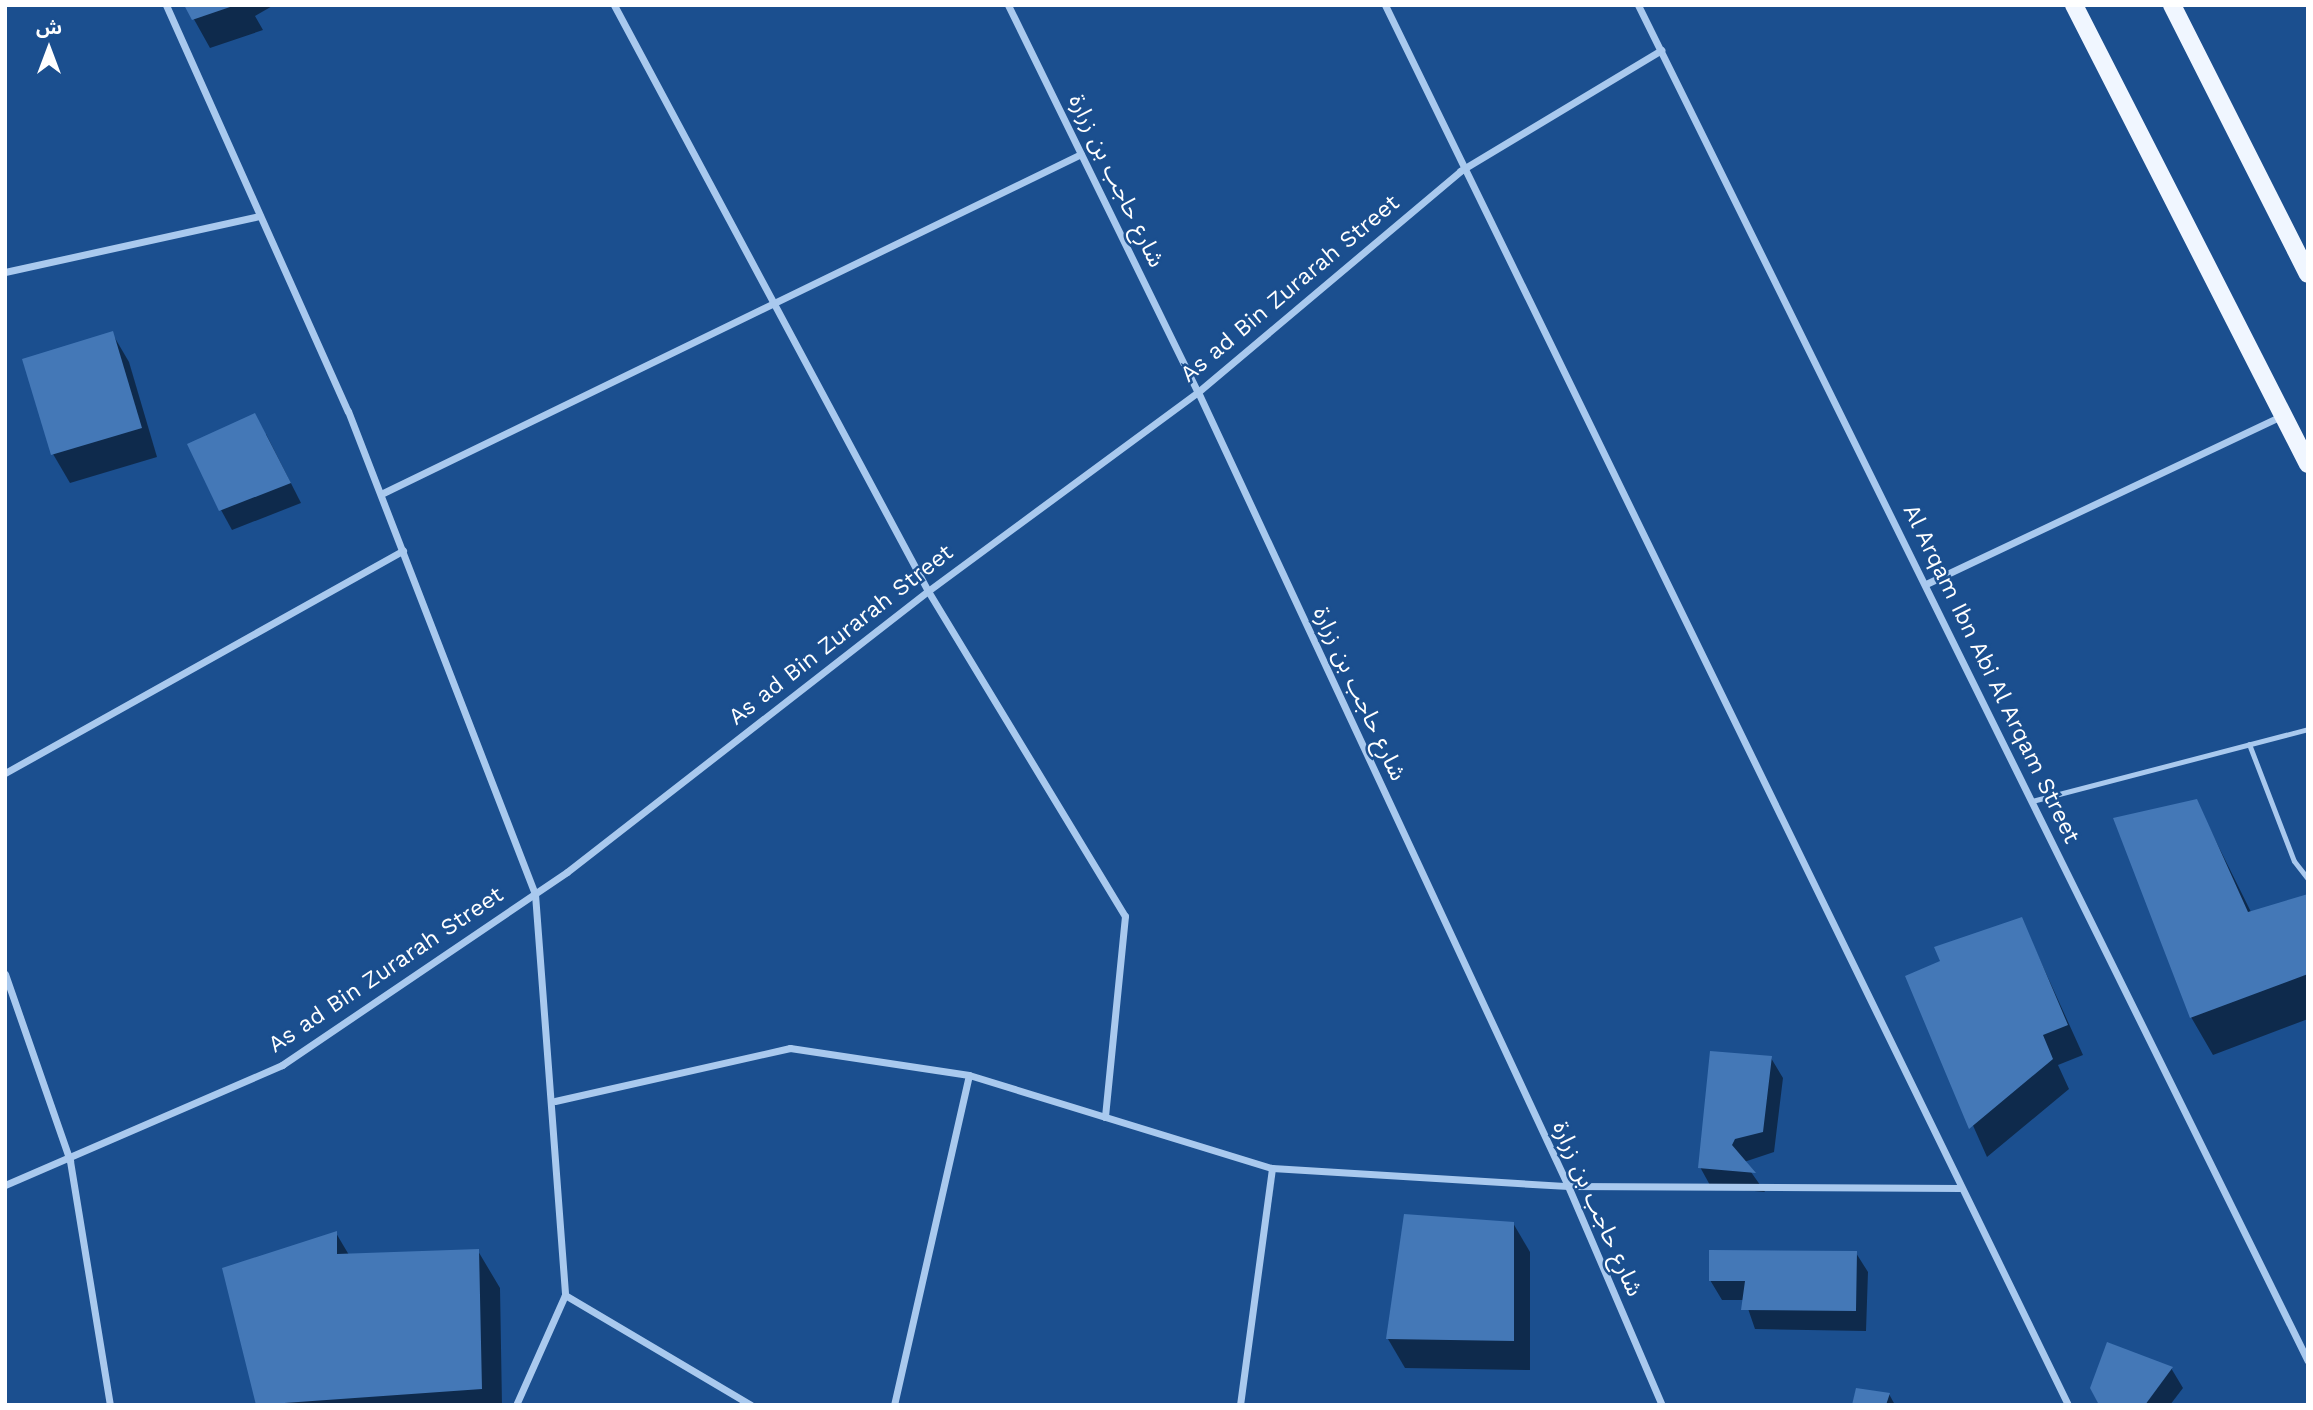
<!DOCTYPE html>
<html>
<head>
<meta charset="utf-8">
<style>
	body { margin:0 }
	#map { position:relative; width:2313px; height:1410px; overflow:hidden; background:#1b4f8f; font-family:"Work Sans","Noto Sans Arabic",sans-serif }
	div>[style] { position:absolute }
	.shadow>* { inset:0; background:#0007 }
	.building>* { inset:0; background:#4478b7 }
	.lane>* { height:5px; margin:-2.5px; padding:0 2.5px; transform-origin:2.5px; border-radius:2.5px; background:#a9c9ee }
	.street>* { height:7px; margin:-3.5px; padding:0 3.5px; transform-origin:3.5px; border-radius:3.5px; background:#a9c9ee }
	.primary>* { height:18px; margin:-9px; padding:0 9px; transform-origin:9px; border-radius:9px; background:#f0f6ff }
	span { translate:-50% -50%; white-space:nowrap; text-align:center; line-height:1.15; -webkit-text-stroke:5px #1b4f8f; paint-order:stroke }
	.street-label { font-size:23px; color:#fff }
	.frame { position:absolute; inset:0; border:7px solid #fff; pointer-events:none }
	.north { position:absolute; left:14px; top:14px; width:70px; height:70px; -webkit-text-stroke:5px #1b4f8f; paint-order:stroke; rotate:0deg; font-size:19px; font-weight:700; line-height:28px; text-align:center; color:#fff }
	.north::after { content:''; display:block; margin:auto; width:24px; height:32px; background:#fff; clip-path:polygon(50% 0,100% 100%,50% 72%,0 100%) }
</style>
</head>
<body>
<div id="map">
	<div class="shadow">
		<i style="clip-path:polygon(186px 5px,274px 5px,255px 16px,263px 30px,210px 48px)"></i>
		<i style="clip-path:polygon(112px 333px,129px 362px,157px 457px,70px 483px,53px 454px)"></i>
		<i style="clip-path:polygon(266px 434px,301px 503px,232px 530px,221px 510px)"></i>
		<i style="clip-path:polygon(2196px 801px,2251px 912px,2308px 896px,2308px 1019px,2213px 1055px,2191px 1017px)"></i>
		<i style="clip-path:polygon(2022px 920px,2083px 1055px,2058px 1065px,2069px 1089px,1987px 1157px,1907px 977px,1942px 962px,1936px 948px)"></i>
		<i style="clip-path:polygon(1771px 1058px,1783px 1078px,1774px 1152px,1744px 1162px,1765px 1192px,1711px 1187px,1700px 1167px)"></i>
		<i style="clip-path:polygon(1405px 1216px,1513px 1223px,1530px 1252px,1530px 1370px,1405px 1368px,1388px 1339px)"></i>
		<i style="clip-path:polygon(336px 1233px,349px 1255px,478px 1251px,500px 1288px,502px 1405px,258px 1405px)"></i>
		<i style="clip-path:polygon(1856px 1253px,1868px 1272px,1866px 1331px,1755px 1329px,1745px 1300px,1722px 1300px,1710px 1280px)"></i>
		<i style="clip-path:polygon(2171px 1368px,2183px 1388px,2170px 1405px,2101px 1405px)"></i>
		<i style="clip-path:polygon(1889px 1394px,1895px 1405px,1854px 1405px)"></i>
	</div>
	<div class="building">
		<i style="clip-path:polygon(184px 5px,233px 5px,233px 6px,192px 20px)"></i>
		<i style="clip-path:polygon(113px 331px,142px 428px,51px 455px,22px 359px)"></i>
		<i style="clip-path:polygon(255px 413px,291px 483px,219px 511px,187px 444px)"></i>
		<i style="clip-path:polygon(2197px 799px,2248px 912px,2308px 894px,2308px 974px,2190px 1018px,2113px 818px)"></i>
		<i style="clip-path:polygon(2022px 917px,2068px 1025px,2043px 1035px,2053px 1059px,1969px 1129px,1905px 976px,1940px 961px,1934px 947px)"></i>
		<i style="clip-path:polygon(1710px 1051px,1772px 1056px,1763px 1132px,1735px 1139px,1732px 1145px,1756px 1173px,1698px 1168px)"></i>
		<i style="clip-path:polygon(1404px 1214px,1514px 1222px,1514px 1341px,1386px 1339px)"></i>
		<i style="clip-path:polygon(337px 1231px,337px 1254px,479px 1249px,482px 1389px,256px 1405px,222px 1268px)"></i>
		<i style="clip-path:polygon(1709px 1250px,1857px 1251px,1856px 1311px,1741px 1310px,1745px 1281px,1709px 1281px)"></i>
		<i style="clip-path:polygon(2107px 1342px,2173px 1367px,2145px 1405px,2099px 1405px,2090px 1388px)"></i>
		<i style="clip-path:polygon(1856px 1388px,1890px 1393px,1886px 1405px,1852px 1405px)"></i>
	</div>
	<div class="lane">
		<i style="left:2249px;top:744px;width:125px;rotate:69deg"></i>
		<i style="left:2294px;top:861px;width:23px;rotate:52deg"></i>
		<i style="left:2032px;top:801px;width:285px;rotate:-14.6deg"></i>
	</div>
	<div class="street">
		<i style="left:166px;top:5px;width:445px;rotate:65.9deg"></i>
		<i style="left:348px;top:411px;width:518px;rotate:68.84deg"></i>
		<i style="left:535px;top:894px;width:402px;rotate:85.7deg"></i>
		<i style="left:565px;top:1295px;width:120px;rotate:114deg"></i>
		<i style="left:614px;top:5px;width:665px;rotate:61.82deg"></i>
		<i style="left:928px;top:591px;width:380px;rotate:58.8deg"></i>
		<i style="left:1125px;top:916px;width:202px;rotate:95.7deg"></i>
		<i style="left:1008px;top:5px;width:431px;rotate:63.9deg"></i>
		<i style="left:1198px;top:392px;width:876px;rotate:65.01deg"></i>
		<i style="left:1568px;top:1186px;width:238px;rotate:66.8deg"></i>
		<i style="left:1385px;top:5px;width:1558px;rotate:63.99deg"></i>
		<i style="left:1638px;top:5px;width:1512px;rotate:63.71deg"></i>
		<i style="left:5px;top:272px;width:261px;rotate:-12.4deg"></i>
		<i style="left:381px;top:494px;width:778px;rotate:-25.91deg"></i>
		<i style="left:1926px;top:584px;width:395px;rotate:-25.3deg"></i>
		<i style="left:5px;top:773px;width:456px;rotate:-29.2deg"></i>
		<i style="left:5px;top:974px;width:198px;rotate:70.8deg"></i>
		<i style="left:70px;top:1161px;width:247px;rotate:80.7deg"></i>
		<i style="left:555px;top:1101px;width:241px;rotate:-12.7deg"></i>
		<i style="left:790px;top:1048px;width:181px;rotate:8.6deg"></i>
		<i style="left:969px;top:1075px;width:317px;rotate:17.1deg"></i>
		<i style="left:1272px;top:1168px;width:297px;rotate:3.5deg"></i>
		<i style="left:1568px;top:1186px;width:393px;rotate:0.3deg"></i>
		<i style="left:5px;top:1185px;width:302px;rotate:-23.4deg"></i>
		<i style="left:282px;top:1065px;width:344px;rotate:-34.1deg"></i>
		<i style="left:567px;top:872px;width:457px;rotate:-37.9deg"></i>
		<i style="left:928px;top:591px;width:335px;rotate:-36.4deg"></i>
		<i style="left:1198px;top:392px;width:343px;rotate:-40.1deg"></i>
		<i style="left:1460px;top:171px;width:235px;rotate:-31deg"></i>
		<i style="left:565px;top:1295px;width:216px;rotate:30.6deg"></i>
		<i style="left:894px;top:1405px;width:338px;rotate:-77.2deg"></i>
		<i style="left:1240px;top:1405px;width:239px;rotate:-82.3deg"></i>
	</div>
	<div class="primary">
		<i style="left:2074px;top:5px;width:515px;rotate:62.99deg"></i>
		<i style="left:2172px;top:5px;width:301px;rotate:63.2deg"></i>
	</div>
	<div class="street-label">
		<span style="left:1116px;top:181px;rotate:64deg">شارع حاجب بن زرارة</span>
		<span style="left:1290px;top:289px;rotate:-40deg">As ad Bin Zurarah Street</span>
		<span style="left:841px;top:635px;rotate:-38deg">As ad Bin Zurarah Street</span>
		<span style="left:1991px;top:674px;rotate:64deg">Al Arqam Ibn Abi Al Arqam Street</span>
		<span style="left:1359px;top:694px;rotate:65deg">شارع حاجب بن زرارة</span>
		<span style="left:386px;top:970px;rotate:-34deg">As ad Bin Zurarah Street</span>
		<span style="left:1597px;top:1209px;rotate:66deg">شارع حاجب بن زرارة</span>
	</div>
	<div class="frame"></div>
	<div class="north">ش</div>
</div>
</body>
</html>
